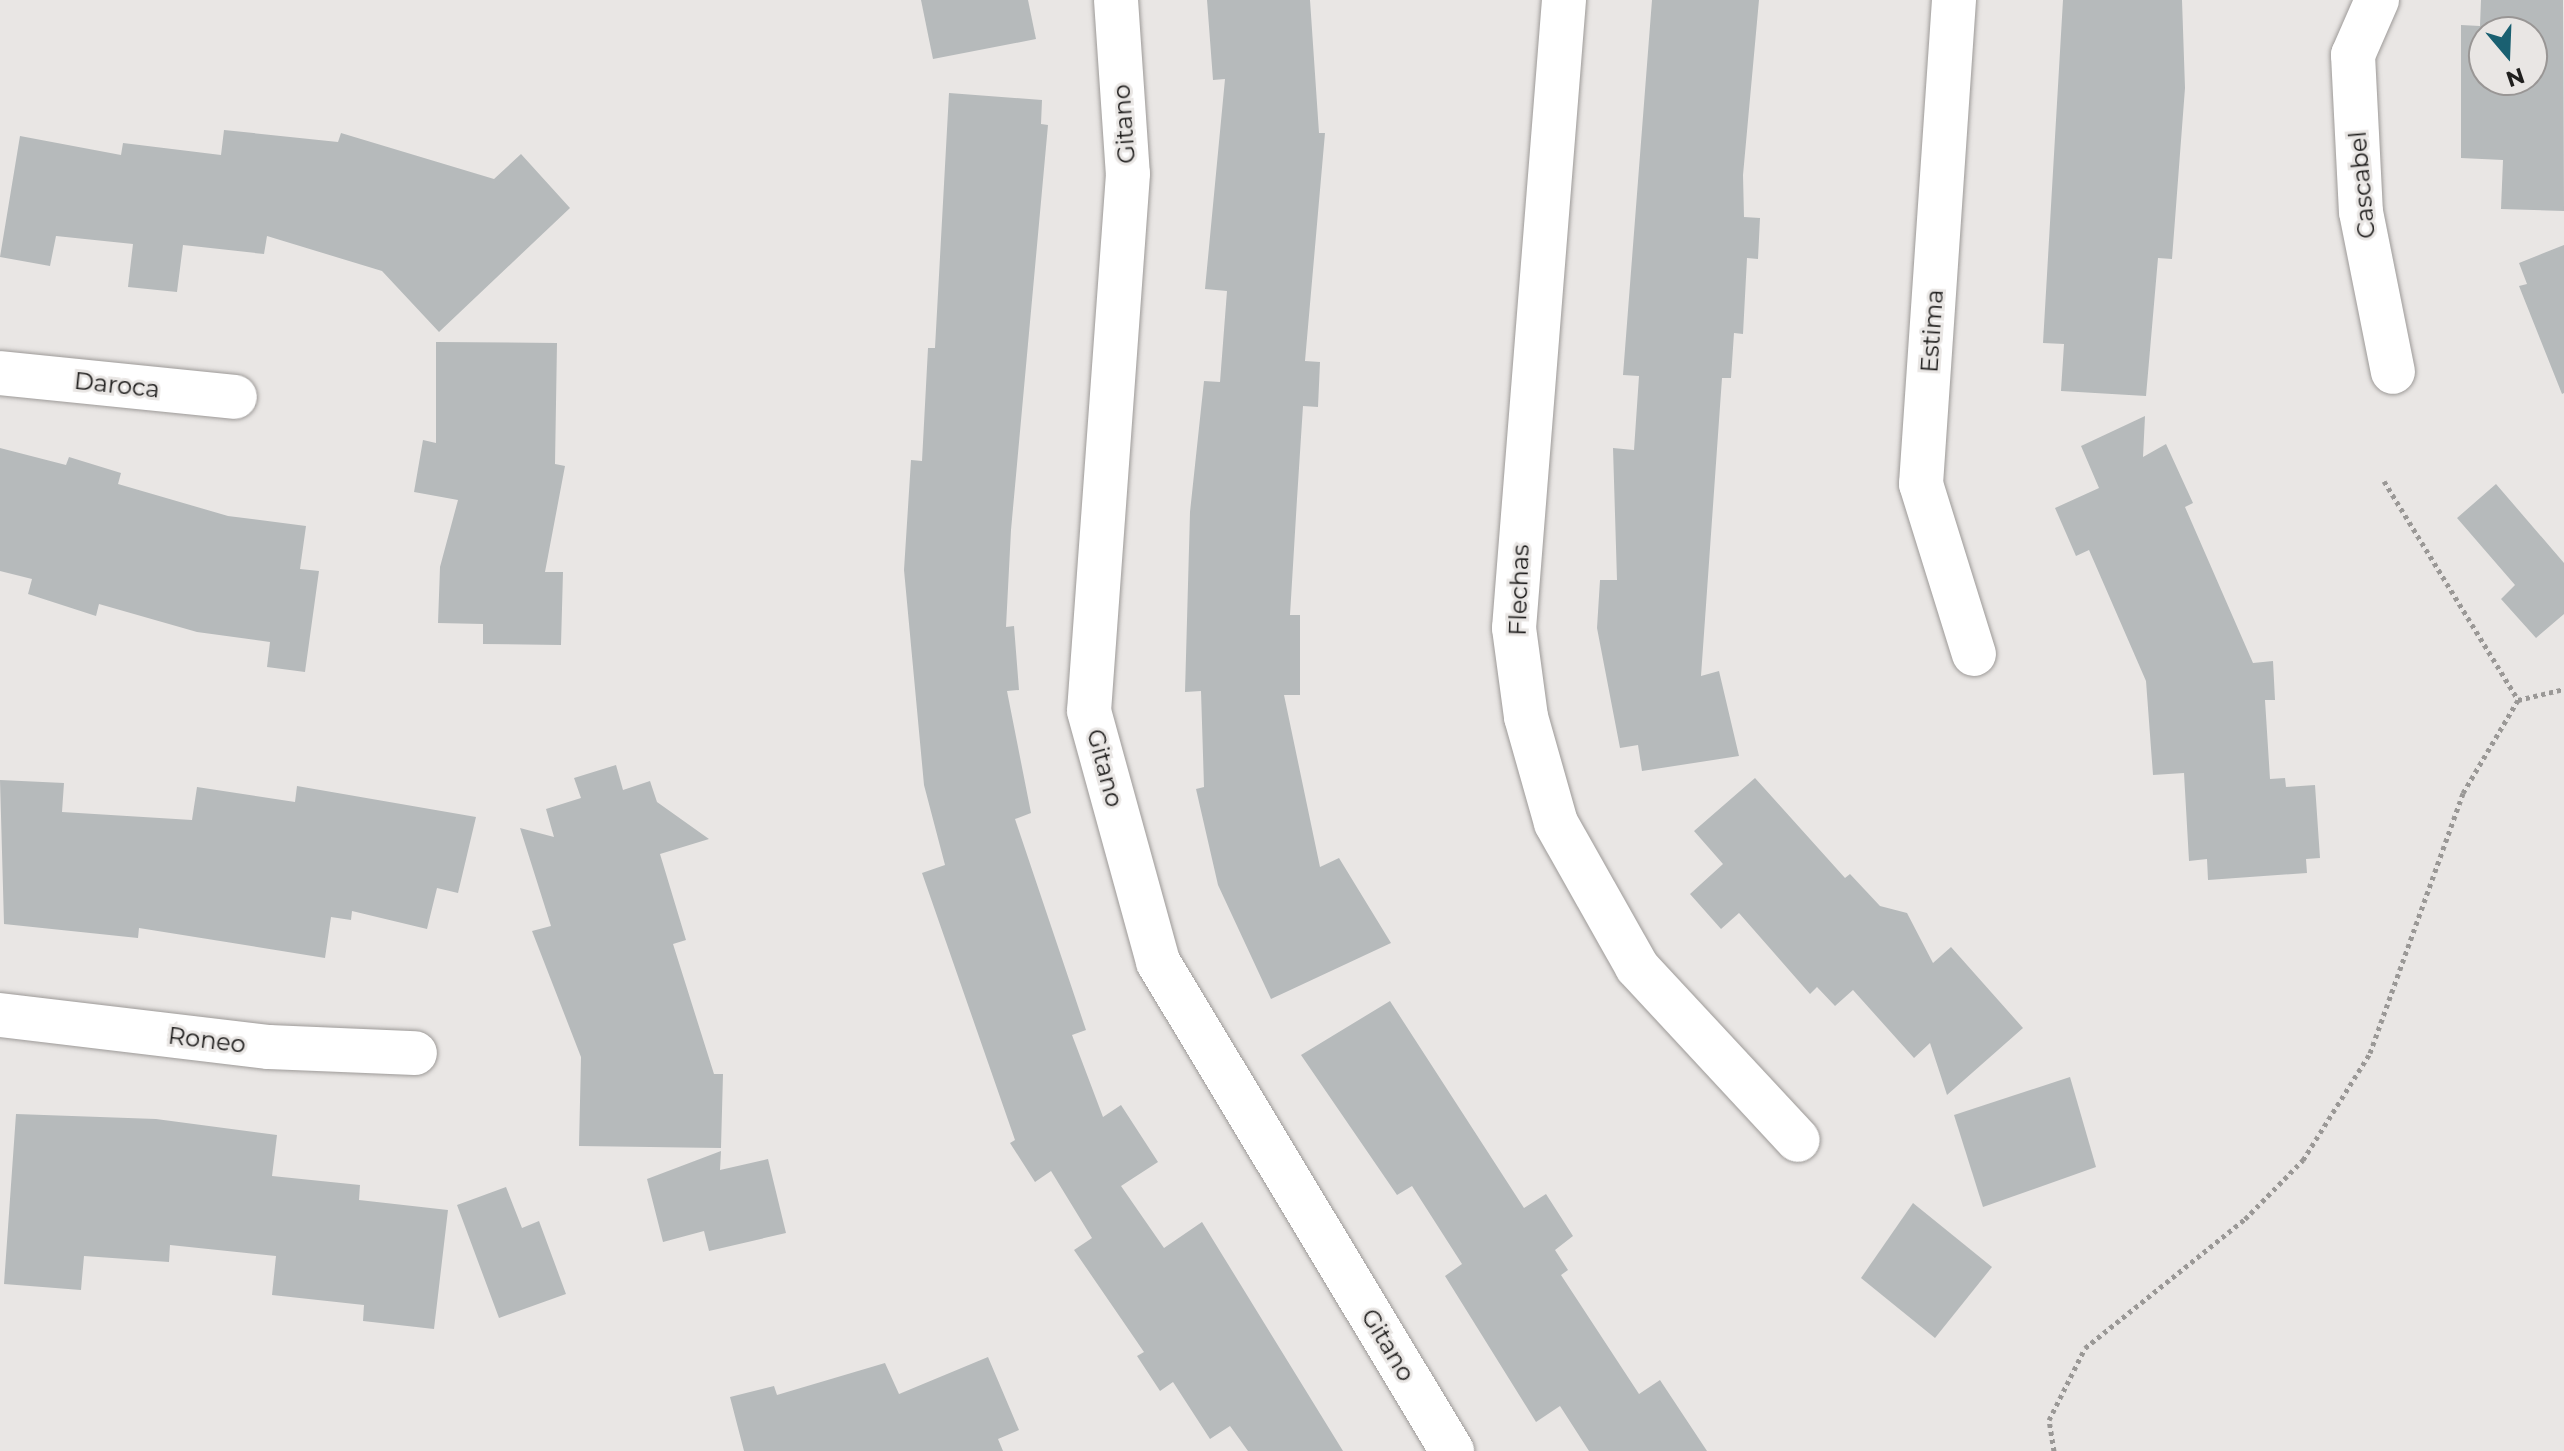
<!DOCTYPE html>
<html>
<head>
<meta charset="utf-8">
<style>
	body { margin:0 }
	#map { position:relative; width:2564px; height:1451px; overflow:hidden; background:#e9e6e4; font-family:Montserrat,sans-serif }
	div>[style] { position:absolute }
	.building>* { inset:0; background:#b6babb }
	.path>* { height:5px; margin-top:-2.5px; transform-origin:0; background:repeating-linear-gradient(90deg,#9a9896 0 4px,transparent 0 8px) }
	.roads { filter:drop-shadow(0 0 2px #9d9a98) drop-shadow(0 0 2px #9d9a98) }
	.street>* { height:44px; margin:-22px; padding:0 22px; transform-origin:22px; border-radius:22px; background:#fff }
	span { translate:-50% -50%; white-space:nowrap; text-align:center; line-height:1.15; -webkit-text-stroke:6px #e9e6e4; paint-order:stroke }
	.street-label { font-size:24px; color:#201f1e }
	.north { position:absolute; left:2468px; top:16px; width:80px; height:80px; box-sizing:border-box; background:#e9e6e4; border:2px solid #999695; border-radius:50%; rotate:161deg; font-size:22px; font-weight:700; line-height:32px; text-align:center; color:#201f1e }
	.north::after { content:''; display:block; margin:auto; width:28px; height:36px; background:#1a6071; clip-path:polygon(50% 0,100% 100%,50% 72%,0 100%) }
</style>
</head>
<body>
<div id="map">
	<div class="building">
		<i style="clip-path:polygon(921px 0,1028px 0,1036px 39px,933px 59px)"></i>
		<i style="clip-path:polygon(1207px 0,1310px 0,1319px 133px,1325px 133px,1305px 361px,1320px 362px,1318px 407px,1303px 406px,1297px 499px,1290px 615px,1300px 615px,1300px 695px,1284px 695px,1320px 867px,1339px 858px,1391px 943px,1271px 999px,1218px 885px,1196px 789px,1204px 787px,1201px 691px,1185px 692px,1190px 512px,1204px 381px,1220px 382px,1227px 291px,1205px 289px,1225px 79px,1213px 80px)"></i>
		<i style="clip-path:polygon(1652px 0,1759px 0,1743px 175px,1744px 217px,1760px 218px,1758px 259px,1747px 258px,1743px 334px,1734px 333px,1731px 378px,1722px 378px,1701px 676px,1719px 671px,1739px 756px,1642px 771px,1638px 745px,1620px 748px,1597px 628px,1600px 580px,1617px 580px,1613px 448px,1634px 450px,1639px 376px,1623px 375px)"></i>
		<i style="clip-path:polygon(2063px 0,2182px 0,2185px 88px,2172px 259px,2158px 258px,2146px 396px,2061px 391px,2064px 344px,2043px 343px)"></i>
		<i style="clip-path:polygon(evenodd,2481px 0,2563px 0,2564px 211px,2501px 209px,2503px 160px,2461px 158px,2461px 25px,2480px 26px,2481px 0,2484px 32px,2532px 32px,2532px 80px,2484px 80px,2484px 32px)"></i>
		<i style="clip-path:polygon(949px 93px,1042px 100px,1041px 124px,1048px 125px,1011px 530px,1006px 627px,1014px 626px,1019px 690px,1007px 691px,1031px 813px,1015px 819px,1086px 1030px,1072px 1035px,1103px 1117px,1121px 1105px,1158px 1162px,1121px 1186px,1164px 1248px,1202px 1222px,1343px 1451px,1248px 1451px,1230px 1426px,1210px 1439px,1173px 1382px,1160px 1391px,1137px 1356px,1144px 1352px,1074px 1250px,1092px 1238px,1051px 1171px,1035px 1182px,1010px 1143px,1015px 1140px,922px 873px,945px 865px,924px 785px,904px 570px,911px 460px,922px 461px,928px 348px,935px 348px)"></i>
		<i style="clip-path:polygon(224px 130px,338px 142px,341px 133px,494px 179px,521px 154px,570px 208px,439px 332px,382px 271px,267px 236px,264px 254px,183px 245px,177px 292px,128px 287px,133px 244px,56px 236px,50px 266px,0 257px,20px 136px,121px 155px,123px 143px,221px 155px)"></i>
		<i style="clip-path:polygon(2564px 245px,2564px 393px,2562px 394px,2519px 286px,2527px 284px,2519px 263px)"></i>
		<i style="clip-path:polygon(436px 342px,557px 343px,555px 464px,565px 466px,545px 572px,563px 572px,561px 645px,483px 644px,483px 624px,438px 623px,440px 567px,458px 500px,414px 492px,423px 440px,436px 443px)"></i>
		<i style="clip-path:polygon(2145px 416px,2143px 457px,2166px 444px,2193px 503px,2185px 507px,2253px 663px,2273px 661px,2275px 700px,2265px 700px,2270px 779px,2285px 778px,2286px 787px,2315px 785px,2320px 858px,2306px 859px,2307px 873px,2208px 880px,2207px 859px,2189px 861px,2184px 773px,2153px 775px,2146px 681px,2089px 550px,2076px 556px,2055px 508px,2099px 488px,2081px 446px)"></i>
		<i style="clip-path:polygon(0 448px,66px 465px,69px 457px,121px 473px,118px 484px,228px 516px,306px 526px,300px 569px,319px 571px,305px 672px,267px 667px,270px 642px,197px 632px,99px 604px,96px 616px,28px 594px,32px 579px,0 571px)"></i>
		<i style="clip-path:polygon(2496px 484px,2564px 563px,2564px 614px,2536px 638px,2501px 599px,2515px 585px,2457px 518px)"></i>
		<i style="clip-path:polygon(616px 765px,623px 790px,650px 781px,657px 802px,709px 839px,660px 854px,686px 940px,673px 944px,714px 1074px,723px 1074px,721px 1148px,579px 1146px,581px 1057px,532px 931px,551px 926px,520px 828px,554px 837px,546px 809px,581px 798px,574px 778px)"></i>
		<i style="clip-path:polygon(1755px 778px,1845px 878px,1850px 874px,1880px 906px,1907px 913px,1933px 963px,1951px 947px,2023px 1028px,1947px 1095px,1930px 1043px,1914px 1058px,1853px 990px,1835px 1006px,1817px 987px,1810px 994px,1739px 913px,1721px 929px,1690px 894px,1723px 864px,1694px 831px)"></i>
		<i style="clip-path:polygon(0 780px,64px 783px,62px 812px,192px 820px,197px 787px,295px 802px,297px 786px,476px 817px,458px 893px,437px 888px,427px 929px,352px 911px,351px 920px,331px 917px,325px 958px,139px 928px,138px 938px,4px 924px)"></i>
		<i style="clip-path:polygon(1390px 1001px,1524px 1208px,1546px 1194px,1573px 1236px,1555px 1250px,1568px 1270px,1561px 1275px,1639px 1394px,1660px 1380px,1707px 1451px,1589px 1451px,1560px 1406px,1536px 1422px,1445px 1276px,1462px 1264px,1412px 1186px,1397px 1195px,1301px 1055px)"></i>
		<i style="clip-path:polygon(2070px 1077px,2096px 1167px,1983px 1207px,1954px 1115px)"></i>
		<i style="clip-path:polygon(16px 1114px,156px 1119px,277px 1135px,272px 1176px,360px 1185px,359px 1200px,448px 1210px,434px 1329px,363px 1321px,364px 1305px,272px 1295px,276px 1256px,170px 1245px,169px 1262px,84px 1256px,81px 1290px,4px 1284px)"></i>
		<i style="clip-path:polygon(721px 1151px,720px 1170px,768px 1159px,786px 1233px,709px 1251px,704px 1231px,663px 1242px,647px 1179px)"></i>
		<i style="clip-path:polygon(506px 1187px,522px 1228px,539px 1221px,566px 1294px,499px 1318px,457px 1205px)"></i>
		<i style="clip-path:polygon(1913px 1203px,1992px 1267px,1935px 1338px,1861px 1278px)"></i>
		<i style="clip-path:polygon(988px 1357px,1019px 1430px,998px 1439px,1003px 1451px,744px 1451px,730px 1397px,774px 1386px,777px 1395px,885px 1363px,899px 1394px)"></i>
	</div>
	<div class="path">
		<i style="left:2384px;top:481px;width:257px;rotate:58.5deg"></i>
		<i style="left:2054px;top:1451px;width:31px;rotate:-99deg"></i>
		<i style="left:2049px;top:1420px;width:80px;rotate:-63.4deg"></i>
		<i style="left:2085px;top:1348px;width:206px;rotate:-38.9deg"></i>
		<i style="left:2245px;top:1219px;width:83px;rotate:-45.5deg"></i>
		<i style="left:2303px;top:1160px;width:126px;rotate:-57.9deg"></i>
		<i style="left:2370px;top:1053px;width:276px;rotate:-70.3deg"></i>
		<i style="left:2463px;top:793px;width:108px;rotate:-59.4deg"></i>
		<i style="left:2518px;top:700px;width:47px;rotate:-13.4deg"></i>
	</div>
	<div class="roads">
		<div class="street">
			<i style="left:1116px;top:0;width:174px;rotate:86.1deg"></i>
			<i style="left:1128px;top:174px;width:538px;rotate:94.15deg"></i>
			<i style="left:1089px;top:711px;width:260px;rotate:74.6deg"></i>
			<i style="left:1158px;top:962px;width:571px;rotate:58.98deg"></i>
			<i style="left:1564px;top:0;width:630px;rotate:94.55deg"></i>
			<i style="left:1514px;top:628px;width:90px;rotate:82.3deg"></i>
			<i style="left:1526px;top:717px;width:110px;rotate:74.2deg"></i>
			<i style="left:1556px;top:823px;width:165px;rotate:60.6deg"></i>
			<i style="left:1637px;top:967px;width:236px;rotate:47.1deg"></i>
			<i style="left:1954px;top:0;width:485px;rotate:93.9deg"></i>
			<i style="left:1921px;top:484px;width:178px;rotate:72.7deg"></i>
			<i style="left:2377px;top:0;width:60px;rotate:113.6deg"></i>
			<i style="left:2353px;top:55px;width:157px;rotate:87.1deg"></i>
			<i style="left:2361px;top:212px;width:163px;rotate:78.7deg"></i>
			<i style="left:0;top:373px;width:236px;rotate:5.8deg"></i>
			<i style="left:0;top:1015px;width:271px;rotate:6.8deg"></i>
			<i style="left:269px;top:1047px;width:146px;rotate:2.4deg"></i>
		</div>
	</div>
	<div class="street-label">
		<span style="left:1124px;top:124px;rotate:-94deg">Gitano</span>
		<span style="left:2362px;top:185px;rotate:-95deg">Cascabel</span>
		<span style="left:1932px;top:331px;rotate:-86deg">Estima</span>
		<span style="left:117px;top:385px;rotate:6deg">Daroca</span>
		<span style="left:1519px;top:590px;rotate:-88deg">Flechas</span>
		<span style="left:1105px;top:768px;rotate:75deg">Gitano</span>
		<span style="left:207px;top:1040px;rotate:7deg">Roneo</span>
		<span style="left:1388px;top:1345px;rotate:59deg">Gitano</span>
	</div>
	<div class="north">N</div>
</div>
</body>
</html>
